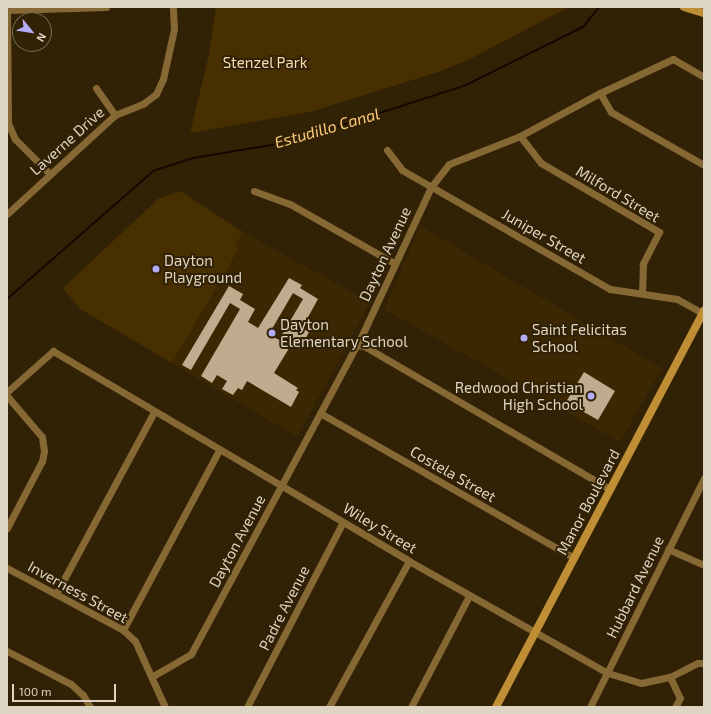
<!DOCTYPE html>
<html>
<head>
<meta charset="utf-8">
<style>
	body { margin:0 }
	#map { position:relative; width:711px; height:714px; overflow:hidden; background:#312105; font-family:"Exo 2",sans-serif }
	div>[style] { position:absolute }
	.built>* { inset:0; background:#3b2802 }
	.green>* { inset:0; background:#472f00 }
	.stream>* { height:2px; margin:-1px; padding:0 1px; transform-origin:1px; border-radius:1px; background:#150800 }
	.building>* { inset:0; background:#bfab8d }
	.street>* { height:7px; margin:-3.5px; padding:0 3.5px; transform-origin:3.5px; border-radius:3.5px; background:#866835 }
	.secondary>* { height:8px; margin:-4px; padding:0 4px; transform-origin:4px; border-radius:4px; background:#bf8e35 }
	.dots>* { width:11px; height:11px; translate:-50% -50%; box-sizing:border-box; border:2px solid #312105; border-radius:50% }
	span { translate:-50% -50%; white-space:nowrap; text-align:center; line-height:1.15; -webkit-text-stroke:4px #312105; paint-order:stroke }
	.park-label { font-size:15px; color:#f5dcb5 }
	.street-label { font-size:15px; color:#ded4c4 }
	.poi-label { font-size:15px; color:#ded4c4 }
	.left { translate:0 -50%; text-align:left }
	.right { translate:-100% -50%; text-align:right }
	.water-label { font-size:16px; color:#fdcb78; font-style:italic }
	.frame { position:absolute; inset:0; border:8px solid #ded4c4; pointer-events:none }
	.north { position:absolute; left:12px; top:12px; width:40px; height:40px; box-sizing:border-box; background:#312105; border:1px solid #766951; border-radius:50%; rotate:120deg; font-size:11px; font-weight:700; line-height:16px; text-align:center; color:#ded4c4 }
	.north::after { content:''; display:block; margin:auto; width:14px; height:18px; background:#b5acf8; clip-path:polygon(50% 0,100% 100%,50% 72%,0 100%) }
	.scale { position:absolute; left:12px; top:684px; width:104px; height:18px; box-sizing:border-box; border:2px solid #ded4c4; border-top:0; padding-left:5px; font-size:12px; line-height:14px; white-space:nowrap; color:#ded4c4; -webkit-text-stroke:3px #312105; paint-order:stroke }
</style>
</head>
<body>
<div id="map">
	<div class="built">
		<i style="clip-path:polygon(420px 226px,662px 368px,620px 442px,384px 309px)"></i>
		<i style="clip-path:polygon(243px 232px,370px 302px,297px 437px,172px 363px,239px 250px,234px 246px)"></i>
	</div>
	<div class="green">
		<i style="clip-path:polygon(216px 7px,569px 7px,470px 59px,438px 72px,310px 112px,190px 133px,209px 54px)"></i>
		<i style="clip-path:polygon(180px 191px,243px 232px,234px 246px,239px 249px,172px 363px,80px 309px,63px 288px,158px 199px)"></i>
	</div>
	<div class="stream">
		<i style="left:7px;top:299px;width:194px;rotate:-41.2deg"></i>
		<i style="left:153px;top:171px;width:42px;rotate:-18deg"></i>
		<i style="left:193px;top:158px;width:98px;rotate:-9.4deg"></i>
		<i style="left:290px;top:142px;width:185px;rotate:-17.9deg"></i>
		<i style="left:466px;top:85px;width:131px;rotate:-26.4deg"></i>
		<i style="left:583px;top:27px;width:26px;rotate:-51deg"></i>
	</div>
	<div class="building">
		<i style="clip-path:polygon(evenodd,289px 278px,302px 285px,300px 288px,318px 299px,302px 328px,309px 332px,300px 349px,291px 345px,274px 373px,298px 388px,296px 390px,299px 392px,291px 407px,247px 381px,242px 390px,238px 388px,233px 395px,222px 389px,227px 381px,217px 375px,212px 383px,201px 376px,240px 309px,230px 303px,191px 370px,182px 365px,229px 286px,243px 294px,240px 300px,255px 309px,248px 322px,258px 328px,289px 278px,293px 293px,303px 299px,279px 340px,269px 334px,293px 293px)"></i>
		<i style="clip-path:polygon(584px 372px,615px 391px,598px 420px,566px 402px)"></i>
	</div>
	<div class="street">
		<i style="left:96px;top:88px;width:33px;rotate:55deg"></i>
		<i style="left:600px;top:93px;width:22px;rotate:60deg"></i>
		<i style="left:611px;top:112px;width:107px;rotate:29.7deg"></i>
		<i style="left:520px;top:136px;width:34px;rotate:52deg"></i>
		<i style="left:541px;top:163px;width:137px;rotate:30.3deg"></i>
		<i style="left:659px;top:232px;width:36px;rotate:117deg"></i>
		<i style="left:643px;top:264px;width:29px;rotate:92deg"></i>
		<i style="left:387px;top:150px;width:25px;rotate:53deg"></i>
		<i style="left:402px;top:170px;width:240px;rotate:29.8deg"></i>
		<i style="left:610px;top:289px;width:68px;rotate:8.5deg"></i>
		<i style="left:677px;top:299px;width:29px;rotate:29deg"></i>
		<i style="left:50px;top:174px;width:49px;rotate:-135deg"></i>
		<i style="left:15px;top:139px;width:17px;rotate:-114deg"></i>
		<i style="left:8px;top:123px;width:113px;rotate:-90.5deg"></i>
		<i style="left:7px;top:10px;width:99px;rotate:-1.7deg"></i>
		<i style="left:254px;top:191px;width:38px;rotate:20deg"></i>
		<i style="left:290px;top:204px;width:120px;rotate:29.6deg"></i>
		<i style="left:7px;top:214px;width:147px;rotate:-42.5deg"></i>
		<i style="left:115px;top:115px;width:31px;rotate:-22deg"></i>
		<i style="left:144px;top:103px;width:15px;rotate:-37deg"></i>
		<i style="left:156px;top:94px;width:17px;rotate:-65deg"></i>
		<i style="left:163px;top:79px;width:51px;rotate:-77.6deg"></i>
		<i style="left:174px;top:29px;width:22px;rotate:-93deg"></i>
		<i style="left:357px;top:345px;width:7px;rotate:8deg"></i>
		<i style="left:364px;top:346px;width:285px;rotate:30.2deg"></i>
		<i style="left:7px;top:392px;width:62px;rotate:-41.7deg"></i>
		<i style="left:53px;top:351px;width:413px;rotate:30.5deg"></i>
		<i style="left:409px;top:561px;width:228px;rotate:29.4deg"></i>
		<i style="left:608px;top:673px;width:34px;rotate:17deg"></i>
		<i style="left:641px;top:683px;width:30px;rotate:-12deg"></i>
		<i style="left:670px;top:677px;width:31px;rotate:-27deg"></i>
		<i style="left:698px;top:663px;width:6px"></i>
		<i style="left:7px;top:396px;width:54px;rotate:49.5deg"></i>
		<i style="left:42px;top:437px;width:14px;rotate:82deg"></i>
		<i style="left:44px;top:451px;width:10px;rotate:101deg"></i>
		<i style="left:42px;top:461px;width:76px;rotate:117.6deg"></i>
		<i style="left:320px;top:413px;width:292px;rotate:29.7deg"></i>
		<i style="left:668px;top:549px;width:39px;rotate:24deg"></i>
		<i style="left:7px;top:568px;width:132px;rotate:28.1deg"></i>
		<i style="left:123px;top:630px;width:16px;rotate:43deg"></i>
		<i style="left:135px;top:641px;width:72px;rotate:65.6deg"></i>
		<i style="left:56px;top:594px;width:207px;rotate:-61.7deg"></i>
		<i style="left:123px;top:630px;width:204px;rotate:-61.9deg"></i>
		<i style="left:7px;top:651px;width:72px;rotate:27.3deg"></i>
		<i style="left:71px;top:684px;width:16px;rotate:43deg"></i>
		<i style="left:83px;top:695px;width:14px;rotate:60deg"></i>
		<i style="left:153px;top:676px;width:44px;rotate:-30.1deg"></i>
		<i style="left:191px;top:654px;width:364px;rotate:-61.8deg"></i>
		<i style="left:363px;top:333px;width:161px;rotate:-65deg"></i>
		<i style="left:431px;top:187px;width:29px;rotate:-52deg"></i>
		<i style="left:449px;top:164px;width:76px;rotate:-21.5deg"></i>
		<i style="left:520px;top:136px;width:91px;rotate:-28.3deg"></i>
		<i style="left:600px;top:93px;width:81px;rotate:-25deg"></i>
		<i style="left:673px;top:59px;width:36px;rotate:30deg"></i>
		<i style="left:670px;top:677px;width:23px;rotate:65deg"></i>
		<i style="left:680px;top:698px;width:10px;rotate:119deg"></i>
		<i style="left:247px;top:707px;width:208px;rotate:-62.6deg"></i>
		<i style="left:329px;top:707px;width:166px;rotate:-61.3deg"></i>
		<i style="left:411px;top:707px;width:125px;rotate:-62.4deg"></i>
		<i style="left:590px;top:707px;width:256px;rotate:-63.5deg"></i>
	</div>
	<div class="secondary">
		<i style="left:684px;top:7px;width:21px;rotate:17deg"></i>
		<i style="left:496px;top:707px;width:448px;rotate:-62.3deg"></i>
	</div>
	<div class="dots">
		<i style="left:156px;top:269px;background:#b5acf8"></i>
		<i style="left:272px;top:333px;background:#b5acf8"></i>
		<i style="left:524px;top:338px;background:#b5acf8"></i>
		<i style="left:591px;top:396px;background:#b5acf8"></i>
	</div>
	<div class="park-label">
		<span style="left:265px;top:63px">Stenzel Park</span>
	</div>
	<div class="street-label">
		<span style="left:67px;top:141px;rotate:-42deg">Laverne Drive</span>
		<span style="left:618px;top:194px;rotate:31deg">Milford Street</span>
		<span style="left:544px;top:236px;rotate:30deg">Juniper Street</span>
		<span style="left:385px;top:254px;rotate:-65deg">Dayton Avenue</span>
		<span style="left:453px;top:474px;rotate:30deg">Costela Street</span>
		<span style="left:588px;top:502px;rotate:-62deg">Manor Boulevard</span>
		<span style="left:380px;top:528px;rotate:31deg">Wiley Street</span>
		<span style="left:237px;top:541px;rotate:-62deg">Dayton Avenue</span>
		<span style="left:635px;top:587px;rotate:-64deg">Hubbard Avenue</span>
		<span style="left:78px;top:592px;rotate:29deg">Inverness Street</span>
		<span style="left:284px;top:608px;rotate:-63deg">Padre Avenue</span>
	</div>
	<div class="poi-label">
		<span class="left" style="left:164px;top:269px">Dayton<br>Playground</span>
		<span class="left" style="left:280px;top:333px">Dayton<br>Elementary School</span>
		<span class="left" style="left:532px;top:338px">Saint Felicitas<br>School</span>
		<span class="right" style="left:583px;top:396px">Redwood Christian<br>High School</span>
	</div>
	<div class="water-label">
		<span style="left:327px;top:128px;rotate:-16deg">Estudillo Canal</span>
	</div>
	<div class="frame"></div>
	<div class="north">N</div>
	<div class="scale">100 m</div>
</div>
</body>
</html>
